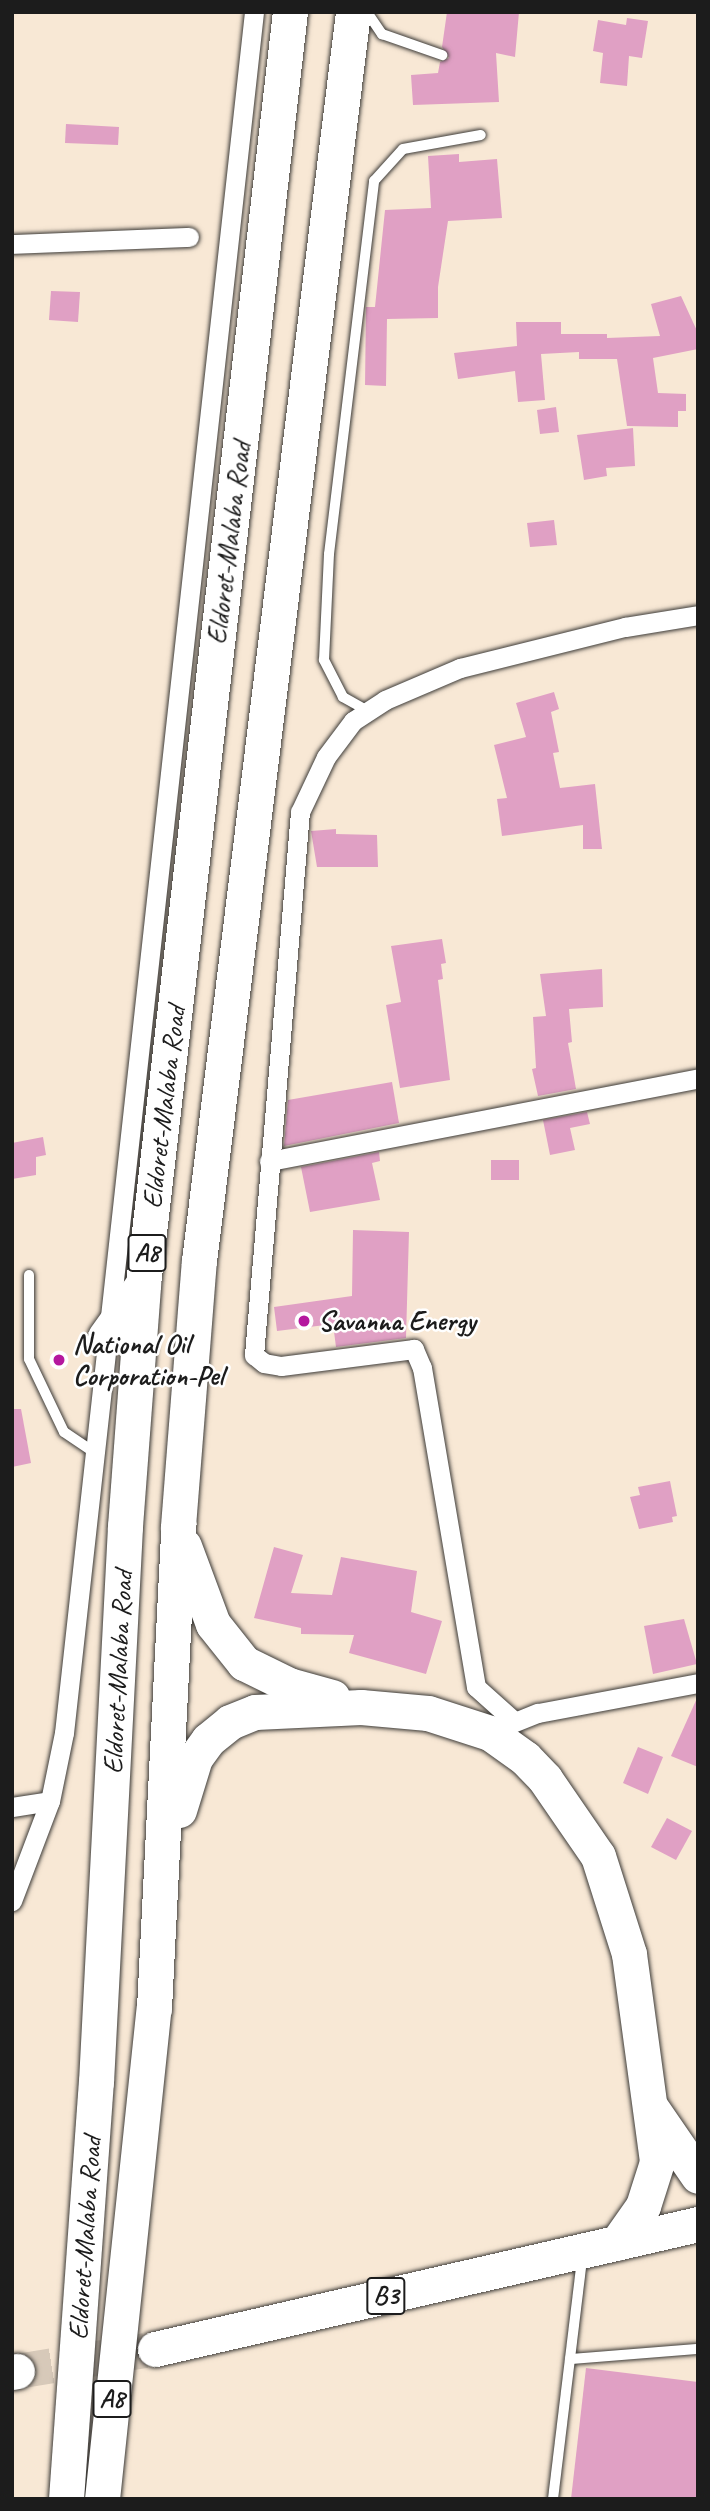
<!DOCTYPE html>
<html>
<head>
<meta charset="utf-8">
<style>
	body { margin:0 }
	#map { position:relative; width:710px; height:2511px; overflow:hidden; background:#f8e8d5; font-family:Caveat,sans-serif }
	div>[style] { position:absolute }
	.building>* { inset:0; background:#e0a0c4 }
	.highway-tunnel>* { height:35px; margin-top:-17.5px; transform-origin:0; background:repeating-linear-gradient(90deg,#d7c9b9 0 35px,transparent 0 53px) }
	.roads { filter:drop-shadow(0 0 2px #3d3b38) drop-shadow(0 0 2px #3d3b38) }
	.lane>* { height:10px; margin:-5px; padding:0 5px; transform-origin:5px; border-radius:5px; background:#fff }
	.street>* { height:19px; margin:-9.5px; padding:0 9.5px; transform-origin:9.5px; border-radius:9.5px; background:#fff }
	.highway>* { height:35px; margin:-17.5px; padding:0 17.5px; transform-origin:17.5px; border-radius:17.5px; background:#fff }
	.dots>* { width:19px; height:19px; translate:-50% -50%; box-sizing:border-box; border:4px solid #fff; border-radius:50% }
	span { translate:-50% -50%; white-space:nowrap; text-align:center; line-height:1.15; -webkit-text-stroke:5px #fff; paint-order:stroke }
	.shield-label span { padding:2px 5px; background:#fff; border:2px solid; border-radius:5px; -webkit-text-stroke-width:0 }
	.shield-label { font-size:26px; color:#1c1c1c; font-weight:700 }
	.street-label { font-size:28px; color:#1c1c1c }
	.poi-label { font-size:28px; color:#1c1c1c; font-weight:700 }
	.left { translate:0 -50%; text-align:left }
	.frame { position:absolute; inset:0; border:14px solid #1c1c1c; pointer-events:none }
</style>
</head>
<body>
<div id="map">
	<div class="building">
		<i style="clip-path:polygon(447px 12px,519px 12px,515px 57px,496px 53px,499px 102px,413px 105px,411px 75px,438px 73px,440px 62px,449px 58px,442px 47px)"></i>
		<i style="clip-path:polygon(627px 18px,648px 21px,642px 58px,629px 56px,627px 86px,600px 83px,603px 53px,593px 51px,598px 20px,626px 25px)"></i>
		<i style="clip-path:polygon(66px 124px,119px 127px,118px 145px,65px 143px)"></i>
		<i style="clip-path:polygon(459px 154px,459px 162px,497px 159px,502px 218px,448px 221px,438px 287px,438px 318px,387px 319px,386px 386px,365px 385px,366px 307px,375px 307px,385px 210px,431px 208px,428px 156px)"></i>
		<i style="clip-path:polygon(51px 291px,80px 292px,78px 322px,49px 320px)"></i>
		<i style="clip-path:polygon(681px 296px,698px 333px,698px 349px,653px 358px,658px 393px,686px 394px,686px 411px,678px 411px,678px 427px,627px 426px,617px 359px,579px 359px,579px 352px,541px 354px,545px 400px,518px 402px,515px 371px,458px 379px,454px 353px,517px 346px,516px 322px,561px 322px,561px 334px,607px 334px,607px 338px,660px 336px,651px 304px)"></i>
		<i style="clip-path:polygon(556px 407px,559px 432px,540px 434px,537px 410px)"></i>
		<i style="clip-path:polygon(633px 428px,635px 466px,606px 468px,607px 476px,584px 480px,577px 435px)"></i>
		<i style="clip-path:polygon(554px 520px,557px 545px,530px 547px,527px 523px)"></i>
		<i style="clip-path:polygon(554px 692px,559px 709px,551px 712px,559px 752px,553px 753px,560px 788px,595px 784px,602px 849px,583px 849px,583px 825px,502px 836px,497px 799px,507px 798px,494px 745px,526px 737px,516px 703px)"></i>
		<i style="clip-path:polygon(336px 829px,336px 834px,377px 835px,378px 867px,317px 867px,311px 831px)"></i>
		<i style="clip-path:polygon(442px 939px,446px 963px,441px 964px,443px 979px,438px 980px,450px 1080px,400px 1088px,386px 1005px,401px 1002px,391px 946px)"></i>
		<i style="clip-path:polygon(602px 969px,603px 1007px,569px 1009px,572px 1042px,568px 1043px,576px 1089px,538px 1096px,532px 1069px,536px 1068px,533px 1017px,546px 1016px,540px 974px)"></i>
		<i style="clip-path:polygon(392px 1082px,399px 1123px,284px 1146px,288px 1100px)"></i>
		<i style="clip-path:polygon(587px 1112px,590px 1124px,570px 1128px,575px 1150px,550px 1155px,543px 1120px)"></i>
		<i style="clip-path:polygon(43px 1137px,46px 1155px,36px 1157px,36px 1175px,12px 1179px,12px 1143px)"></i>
		<i style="clip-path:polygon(379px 1152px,380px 1161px,372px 1163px,380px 1200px,310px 1212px,301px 1167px)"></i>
		<i style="clip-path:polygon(491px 1160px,519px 1160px,519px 1180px,491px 1180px)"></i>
		<i style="clip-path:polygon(353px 1230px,409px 1232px,406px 1338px,336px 1347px,333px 1324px,277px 1331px,274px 1307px,352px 1296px)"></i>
		<i style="clip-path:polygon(12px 1409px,21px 1409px,31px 1463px,12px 1467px)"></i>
		<i style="clip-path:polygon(670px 1481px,677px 1516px,672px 1517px,673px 1522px,639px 1529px,630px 1497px,640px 1495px,638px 1487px)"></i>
		<i style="clip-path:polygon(274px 1547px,303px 1555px,291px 1593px,332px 1595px,341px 1557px,417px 1571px,411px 1612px,442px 1621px,426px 1674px,349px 1653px,354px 1635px,301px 1634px,301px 1628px,254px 1618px)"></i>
		<i style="clip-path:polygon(684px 1619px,697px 1664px,653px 1674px,644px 1626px)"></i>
		<i style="clip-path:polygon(698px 1696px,698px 1767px,671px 1756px)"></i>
		<i style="clip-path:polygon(638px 1747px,663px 1757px,648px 1794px,623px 1783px)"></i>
		<i style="clip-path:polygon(667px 1818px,692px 1831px,676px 1860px,651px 1847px)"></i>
		<i style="clip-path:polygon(586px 2368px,698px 2382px,698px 2499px,571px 2499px)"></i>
	</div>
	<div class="highway-tunnel">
		<i style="left:17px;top:2371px;width:130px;rotate:-9.3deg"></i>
	</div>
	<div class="roads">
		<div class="lane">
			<i style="left:367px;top:12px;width:27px;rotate:56deg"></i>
			<i style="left:382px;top:34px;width:64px;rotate:19.3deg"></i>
			<i style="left:368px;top:711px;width:29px;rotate:-151deg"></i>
			<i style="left:343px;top:697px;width:42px;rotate:-117.2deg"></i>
			<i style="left:324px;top:660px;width:106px;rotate:-87.3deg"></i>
			<i style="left:329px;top:554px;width:376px;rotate:-83.1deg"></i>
			<i style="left:374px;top:181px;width:43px;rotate:-47.8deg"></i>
			<i style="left:403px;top:149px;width:79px;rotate:-10.2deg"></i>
			<i style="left:29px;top:1275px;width:84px;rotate:90deg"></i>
			<i style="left:29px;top:1359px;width:81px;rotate:64.4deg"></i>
			<i style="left:64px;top:1432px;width:34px;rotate:34deg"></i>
			<i style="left:570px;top:2359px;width:128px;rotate:-4.5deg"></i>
			<i style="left:553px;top:2499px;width:243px;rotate:-83.1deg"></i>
		</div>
		<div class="street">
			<i style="left:12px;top:244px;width:177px;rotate:-2.3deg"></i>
			<i style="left:269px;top:1161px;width:437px;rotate:-10.9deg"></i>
			<i style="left:514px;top:1721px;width:51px;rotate:-138.2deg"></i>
			<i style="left:476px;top:1687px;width:324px;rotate:-99.6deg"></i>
			<i style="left:422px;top:1368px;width:21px;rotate:-113deg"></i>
			<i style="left:414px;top:1349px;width:134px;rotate:172.7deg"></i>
			<i style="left:281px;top:1366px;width:17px;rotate:-170deg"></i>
			<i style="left:264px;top:1363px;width:13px;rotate:-141deg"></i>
			<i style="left:254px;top:1355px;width:545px;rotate:-85.16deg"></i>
			<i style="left:300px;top:812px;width:61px;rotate:-64.7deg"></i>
			<i style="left:326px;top:757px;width:45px;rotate:-53.1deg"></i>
			<i style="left:353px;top:721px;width:38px;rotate:-33deg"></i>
			<i style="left:385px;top:700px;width:82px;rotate:-23.1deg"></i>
			<i style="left:460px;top:668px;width:170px;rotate:-14deg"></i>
			<i style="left:625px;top:627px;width:74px;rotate:-9.3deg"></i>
			<i style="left:505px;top:1726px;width:35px;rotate:-22deg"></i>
			<i style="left:538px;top:1713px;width:163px;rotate:-10.6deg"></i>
			<i style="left:12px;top:1807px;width:38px;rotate:-9deg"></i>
			<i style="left:12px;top:1901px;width:107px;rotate:-69.2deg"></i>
			<i style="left:50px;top:1801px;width:69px;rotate:-78.4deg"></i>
			<i style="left:64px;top:1733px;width:1731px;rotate:-83.7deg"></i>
		</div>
		<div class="highway">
			<i style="left:105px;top:1337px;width:65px;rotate:-54.4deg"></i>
			<i style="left:184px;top:1546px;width:83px;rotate:69.6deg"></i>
			<i style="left:213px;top:1624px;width:50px;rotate:51.5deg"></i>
			<i style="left:244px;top:1663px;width:50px;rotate:26.1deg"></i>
			<i style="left:289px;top:1685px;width:45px;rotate:15.6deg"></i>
			<i style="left:179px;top:1810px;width:54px;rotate:-72.9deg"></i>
			<i style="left:195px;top:1758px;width:22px;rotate:-54deg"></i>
			<i style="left:208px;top:1740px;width:28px;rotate:-39deg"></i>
			<i style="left:230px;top:1722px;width:27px;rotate:-22deg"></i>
			<i style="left:255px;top:1712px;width:106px;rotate:-2.7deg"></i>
			<i style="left:361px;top:1707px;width:67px;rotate:5.1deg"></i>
			<i style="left:428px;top:1713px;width:65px;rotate:17.9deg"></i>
			<i style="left:490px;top:1733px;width:43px;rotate:35.5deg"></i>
			<i style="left:525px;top:1758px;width:29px;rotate:46deg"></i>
			<i style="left:545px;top:1779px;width:93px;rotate:55.5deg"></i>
			<i style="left:598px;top:1856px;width:103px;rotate:72.4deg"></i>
			<i style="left:629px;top:1954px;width:210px;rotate:82.3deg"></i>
			<i style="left:657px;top:2162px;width:46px;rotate:107.7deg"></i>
			<i style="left:643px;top:2206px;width:45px;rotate:125.1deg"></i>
			<i style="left:652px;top:2109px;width:81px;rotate:55.5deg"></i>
			<i style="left:155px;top:2349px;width:557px;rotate:-12.96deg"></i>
			<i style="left:12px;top:2372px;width:5px;rotate:-11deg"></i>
			<i style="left:66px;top:2499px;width:418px;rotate:-85.9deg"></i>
			<i style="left:96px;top:2082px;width:557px;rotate:-87.01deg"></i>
			<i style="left:125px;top:1526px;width:243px;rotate:-85.7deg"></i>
			<i style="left:143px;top:1284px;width:1280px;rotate:-83.41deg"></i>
			<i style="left:102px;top:2499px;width:494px;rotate:-84deg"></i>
			<i style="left:154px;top:2008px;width:483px;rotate:-87.1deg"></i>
			<i style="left:178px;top:1526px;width:266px;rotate:-85.5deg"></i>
			<i style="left:199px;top:1261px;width:1258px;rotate:-82.97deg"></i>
		</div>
	</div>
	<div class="dots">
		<i style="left:304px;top:1321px;background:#b5179e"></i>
		<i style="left:59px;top:1360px;background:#b5179e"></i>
	</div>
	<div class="shield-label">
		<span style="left:147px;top:1253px">A8</span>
		<span style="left:386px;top:2296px">B3</span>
		<span style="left:112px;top:2399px">A8</span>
	</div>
	<div class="street-label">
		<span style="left:229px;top:543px;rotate:-83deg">Eldoret-Malaba Road</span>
		<span style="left:164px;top:1107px;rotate:-83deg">Eldoret-Malaba Road</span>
		<span style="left:118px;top:1672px;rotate:-87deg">Eldoret-Malaba Road</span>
		<span style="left:85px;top:2238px;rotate:-86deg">Eldoret-Malaba Road</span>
	</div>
	<div class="poi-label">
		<span class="left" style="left:318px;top:1321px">Savanna Energy</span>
		<span class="left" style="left:73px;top:1360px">National Oil<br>Corporation-Pel</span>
	</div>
	<div class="frame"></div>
</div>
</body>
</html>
